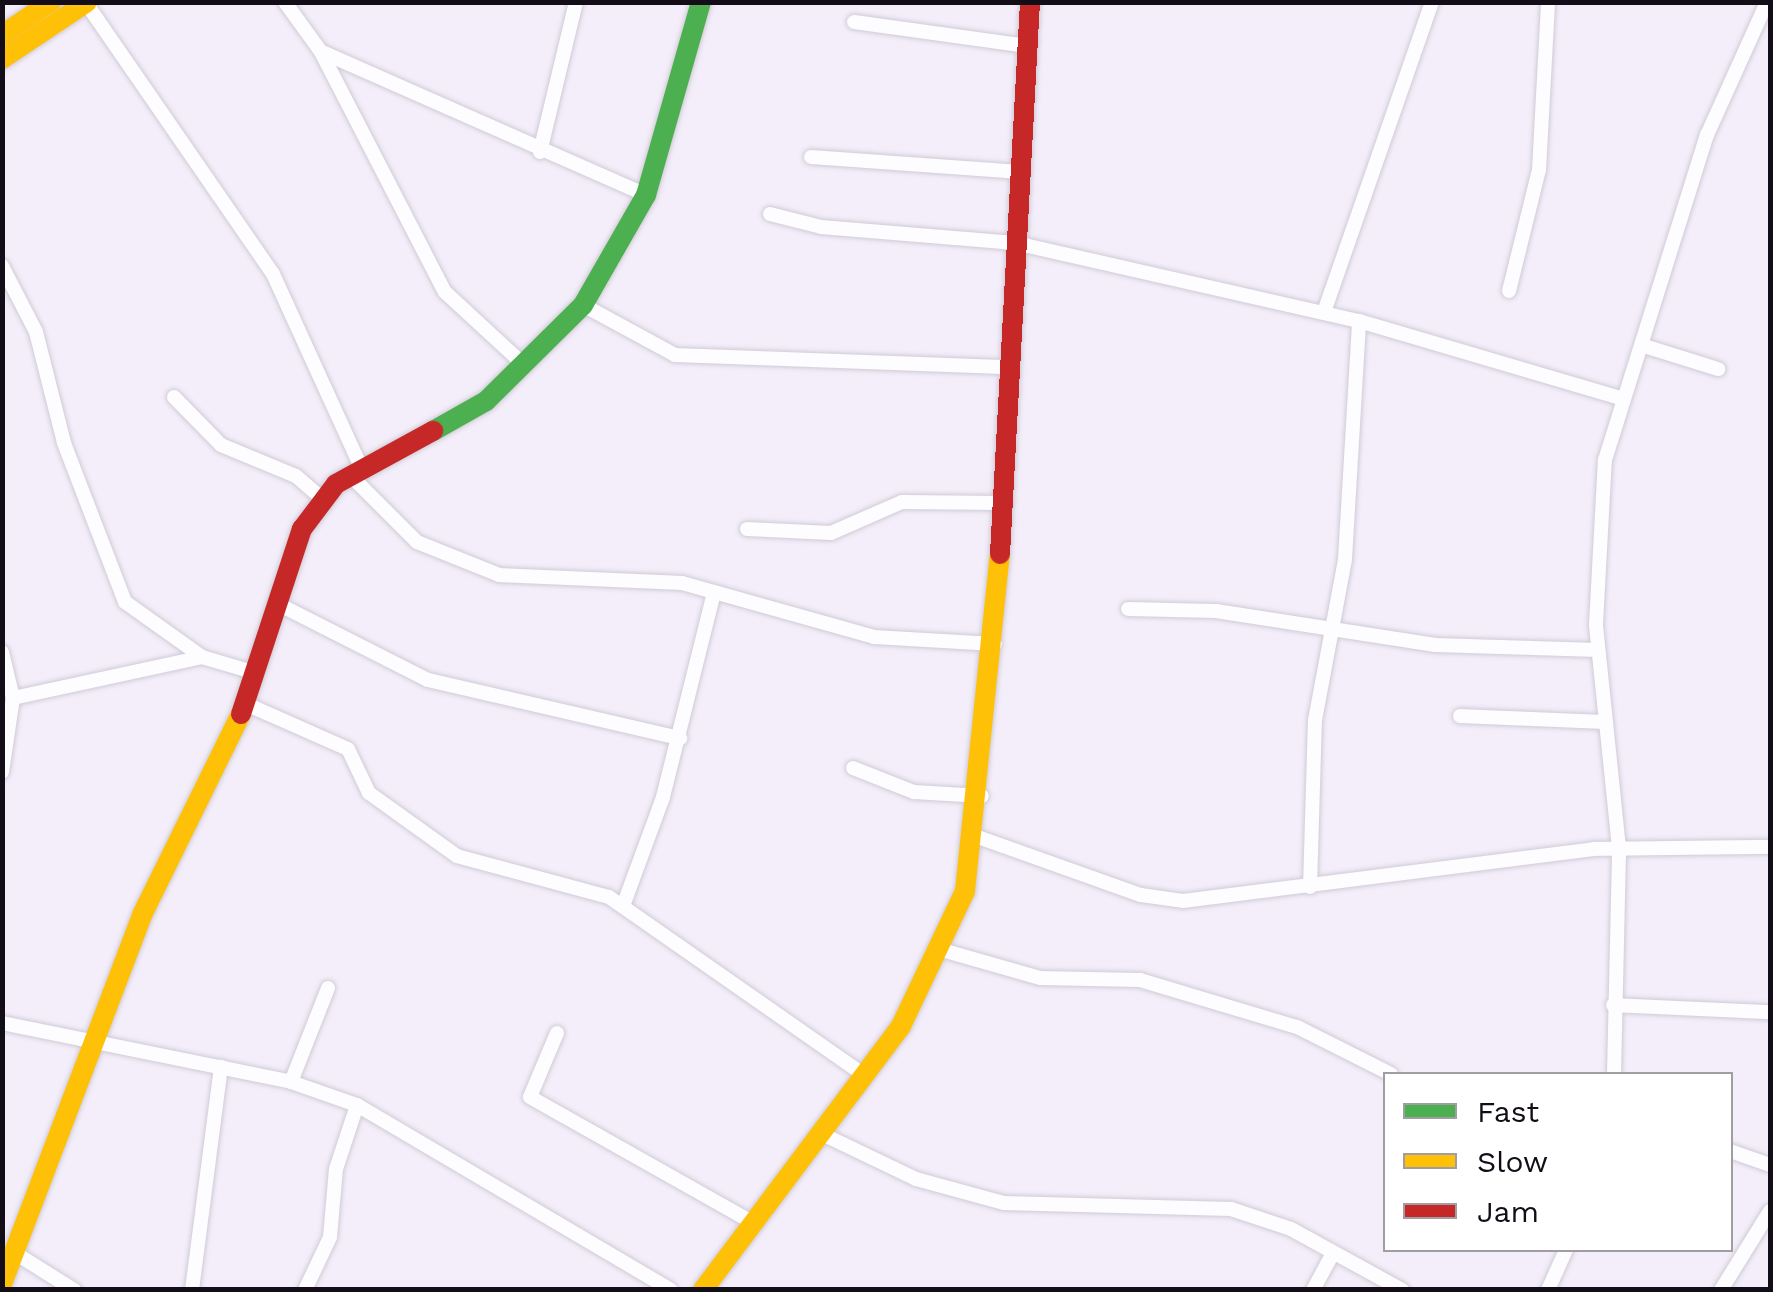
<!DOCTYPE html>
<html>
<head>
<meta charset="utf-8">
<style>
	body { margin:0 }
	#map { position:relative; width:1773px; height:1292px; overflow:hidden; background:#f3eef9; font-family:"Work Sans",sans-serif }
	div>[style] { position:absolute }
	.roads { filter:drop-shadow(0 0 2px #d0cbd6) drop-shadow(0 0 2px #d0cbd6) }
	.street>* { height:14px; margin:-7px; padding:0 7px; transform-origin:7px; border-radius:7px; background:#fdfcfe }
	.fast>* { height:20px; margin:-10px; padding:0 10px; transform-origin:10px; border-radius:10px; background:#4caf50 }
	.slow>* { height:20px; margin:-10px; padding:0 10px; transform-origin:10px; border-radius:10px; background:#ffc107 }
	.jam>* { height:20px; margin:-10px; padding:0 10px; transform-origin:10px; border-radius:10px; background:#c62828 }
	span { translate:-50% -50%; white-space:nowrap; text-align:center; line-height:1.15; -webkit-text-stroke:10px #fff; paint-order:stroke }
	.frame { position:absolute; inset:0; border:5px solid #120d17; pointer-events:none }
	.legend { position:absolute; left:1383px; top:1072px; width:350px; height:180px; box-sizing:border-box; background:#fff; border:2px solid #a09ea2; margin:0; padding:12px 18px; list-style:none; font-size:30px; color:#120d17 }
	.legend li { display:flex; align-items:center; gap:20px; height:50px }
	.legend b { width:50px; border:2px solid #a09ea2 }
</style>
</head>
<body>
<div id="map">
	<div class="roads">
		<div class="street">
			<i style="left:285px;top:2px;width:62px;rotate:54.2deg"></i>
			<i style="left:321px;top:52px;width:270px;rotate:62.7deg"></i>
			<i style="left:445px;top:292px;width:106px;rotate:42.7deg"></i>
			<i style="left:86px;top:3px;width:329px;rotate:55.4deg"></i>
			<i style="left:273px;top:274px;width:214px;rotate:65.5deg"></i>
			<i style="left:854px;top:22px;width:175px;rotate:7.9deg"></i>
			<i style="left:322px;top:52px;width:354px;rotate:23.8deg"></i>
			<i style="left:540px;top:152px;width:154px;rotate:-76.5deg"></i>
			<i style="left:811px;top:157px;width:210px;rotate:4.1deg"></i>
			<i style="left:770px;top:214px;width:53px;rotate:14.3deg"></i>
			<i style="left:821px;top:227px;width:195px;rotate:4.7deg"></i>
			<i style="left:1015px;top:243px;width:353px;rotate:12.8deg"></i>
			<i style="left:1359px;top:321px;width:276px;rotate:16.4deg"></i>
			<i style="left:2px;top:266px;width:74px;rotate:62.7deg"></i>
			<i style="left:36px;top:332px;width:114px;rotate:75.8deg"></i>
			<i style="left:64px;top:443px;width:170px;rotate:69deg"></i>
			<i style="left:125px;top:602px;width:95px;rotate:35.5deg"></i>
			<i style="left:202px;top:657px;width:56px;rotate:16.5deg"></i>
			<i style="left:1509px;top:291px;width:125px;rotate:-76.1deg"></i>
			<i style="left:1539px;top:170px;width:168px;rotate:-86.9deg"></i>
			<i style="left:583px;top:305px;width:105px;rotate:28.5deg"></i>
			<i style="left:675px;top:355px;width:334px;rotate:2.1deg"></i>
			<i style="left:1324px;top:312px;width:328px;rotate:-70.8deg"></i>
			<i style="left:1641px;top:345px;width:81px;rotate:17.3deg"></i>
			<i style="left:174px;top:397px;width:67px;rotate:45.6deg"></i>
			<i style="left:221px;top:445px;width:81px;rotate:22.5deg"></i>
			<i style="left:296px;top:476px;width:32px;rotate:41deg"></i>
			<i style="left:351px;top:476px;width:93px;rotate:45deg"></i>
			<i style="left:417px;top:542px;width:88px;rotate:21.9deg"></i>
			<i style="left:499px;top:575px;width:183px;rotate:2.5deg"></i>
			<i style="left:682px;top:583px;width:199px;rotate:15.7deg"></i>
			<i style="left:874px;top:637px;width:121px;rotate:3.3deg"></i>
			<i style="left:747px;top:529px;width:84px;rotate:2.7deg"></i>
			<i style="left:831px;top:533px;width:77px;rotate:-23.6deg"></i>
			<i style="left:902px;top:502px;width:99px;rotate:0.6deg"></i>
			<i style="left:278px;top:604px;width:168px;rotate:26.9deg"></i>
			<i style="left:428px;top:680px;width:259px;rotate:13deg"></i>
			<i style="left:1128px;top:609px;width:88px;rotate:1.3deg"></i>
			<i style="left:1216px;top:611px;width:222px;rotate:8.8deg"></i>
			<i style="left:1435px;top:645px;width:163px;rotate:1.8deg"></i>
			<i style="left:2px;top:652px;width:47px;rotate:76.6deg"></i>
			<i style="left:13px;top:698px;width:75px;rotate:98.5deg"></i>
			<i style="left:13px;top:698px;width:193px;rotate:-12.2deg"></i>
			<i style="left:246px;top:704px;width:111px;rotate:23.8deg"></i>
			<i style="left:348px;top:749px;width:49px;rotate:64.5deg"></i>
			<i style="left:369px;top:793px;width:108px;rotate:35.6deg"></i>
			<i style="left:457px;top:856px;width:157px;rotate:15.1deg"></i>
			<i style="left:609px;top:897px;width:311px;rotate:34.9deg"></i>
			<i style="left:1460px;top:716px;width:144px;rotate:2.4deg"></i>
			<i style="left:853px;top:768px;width:66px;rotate:21.5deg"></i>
			<i style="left:914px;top:792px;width:68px;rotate:3.4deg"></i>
			<i style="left:975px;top:836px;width:176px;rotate:19.6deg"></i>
			<i style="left:1141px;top:895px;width:42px;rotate:8.1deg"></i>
			<i style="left:1183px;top:901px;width:414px;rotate:-7.2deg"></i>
			<i style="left:1594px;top:849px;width:176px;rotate:-0.7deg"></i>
			<i style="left:1310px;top:887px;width:167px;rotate:-88.3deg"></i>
			<i style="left:1315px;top:720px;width:164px;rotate:-79.4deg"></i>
			<i style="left:1345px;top:559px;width:238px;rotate:-86.6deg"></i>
			<i style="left:623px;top:906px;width:116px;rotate:-69.8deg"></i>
			<i style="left:663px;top:797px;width:211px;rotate:-76deg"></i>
			<i style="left:942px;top:950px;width:102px;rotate:15.9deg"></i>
			<i style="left:1040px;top:978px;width:100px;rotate:1.1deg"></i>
			<i style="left:1140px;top:980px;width:164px;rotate:16.7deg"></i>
			<i style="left:1297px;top:1027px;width:105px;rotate:26.6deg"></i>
			<i style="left:1613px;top:1005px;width:157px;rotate:2.6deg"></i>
			<i style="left:2px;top:1023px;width:295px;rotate:11.5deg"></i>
			<i style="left:291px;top:1082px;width:70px;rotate:19.2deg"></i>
			<i style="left:357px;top:1105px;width:364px;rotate:30.5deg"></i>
			<i style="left:557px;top:1033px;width:69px;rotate:112.9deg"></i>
			<i style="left:530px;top:1097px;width:257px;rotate:29.4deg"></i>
			<i style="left:1614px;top:1074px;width:226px;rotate:-88.7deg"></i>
			<i style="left:1619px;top:848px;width:225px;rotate:-95.9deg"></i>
			<i style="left:1596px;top:624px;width:164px;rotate:-86.9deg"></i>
			<i style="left:1605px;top:460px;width:341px;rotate:-72.6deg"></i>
			<i style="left:1707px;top:135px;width:146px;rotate:-65.7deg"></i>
			<i style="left:291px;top:1082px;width:101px;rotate:-68.5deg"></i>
			<i style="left:820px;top:1133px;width:106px;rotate:25.6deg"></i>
			<i style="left:916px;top:1179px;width:91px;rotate:15.3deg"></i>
			<i style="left:1004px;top:1203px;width:227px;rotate:1.5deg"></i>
			<i style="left:1231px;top:1209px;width:63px;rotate:18.4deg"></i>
			<i style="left:1291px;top:1229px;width:127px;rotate:28.8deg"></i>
			<i style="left:1730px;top:1151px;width:42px;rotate:19.3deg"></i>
			<i style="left:15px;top:1253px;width:70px;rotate:32.1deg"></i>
			<i style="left:192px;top:1290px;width:225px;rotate:-82.6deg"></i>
			<i style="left:305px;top:1290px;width:59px;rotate:-64.7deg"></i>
			<i style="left:330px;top:1237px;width:68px;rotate:-85deg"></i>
			<i style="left:336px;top:1169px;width:67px;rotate:-71.8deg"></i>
			<i style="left:1313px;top:1290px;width:42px;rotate:-61.6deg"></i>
			<i style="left:1548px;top:1290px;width:44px;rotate:-65.8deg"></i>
			<i style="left:1721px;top:1290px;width:93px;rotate:-58.2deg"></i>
		</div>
		<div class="fast">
			<i style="left:433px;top:431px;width:61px;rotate:-29.5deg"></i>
			<i style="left:486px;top:401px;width:136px;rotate:-44.7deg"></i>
			<i style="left:583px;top:305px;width:127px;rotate:-60.2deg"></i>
			<i style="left:646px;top:195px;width:201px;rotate:-74.1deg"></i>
		</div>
		<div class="slow">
			<i style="left:2px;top:35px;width:59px;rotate:-34deg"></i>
			<i style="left:2px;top:59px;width:102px;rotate:-33.8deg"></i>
			<i style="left:2px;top:1284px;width:397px;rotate:-69.2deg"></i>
			<i style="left:143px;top:913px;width:222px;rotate:-63.8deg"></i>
			<i style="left:703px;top:1290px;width:330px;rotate:-53.1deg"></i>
			<i style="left:901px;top:1026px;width:149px;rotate:-64.6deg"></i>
			<i style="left:965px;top:891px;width:339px;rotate:-84.1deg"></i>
		</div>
		<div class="jam">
			<i style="left:1000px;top:554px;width:553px;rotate:-86.89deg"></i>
			<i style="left:241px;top:714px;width:195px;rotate:-71.8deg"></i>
			<i style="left:302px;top:529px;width:56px;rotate:-52.9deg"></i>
			<i style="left:336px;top:484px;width:111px;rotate:-28.7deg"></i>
		</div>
	</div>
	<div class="frame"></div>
	<ul class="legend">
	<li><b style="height:12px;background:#4caf50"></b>Fast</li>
	<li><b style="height:12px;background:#ffc107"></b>Slow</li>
	<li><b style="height:12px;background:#c62828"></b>Jam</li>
	</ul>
</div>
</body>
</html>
